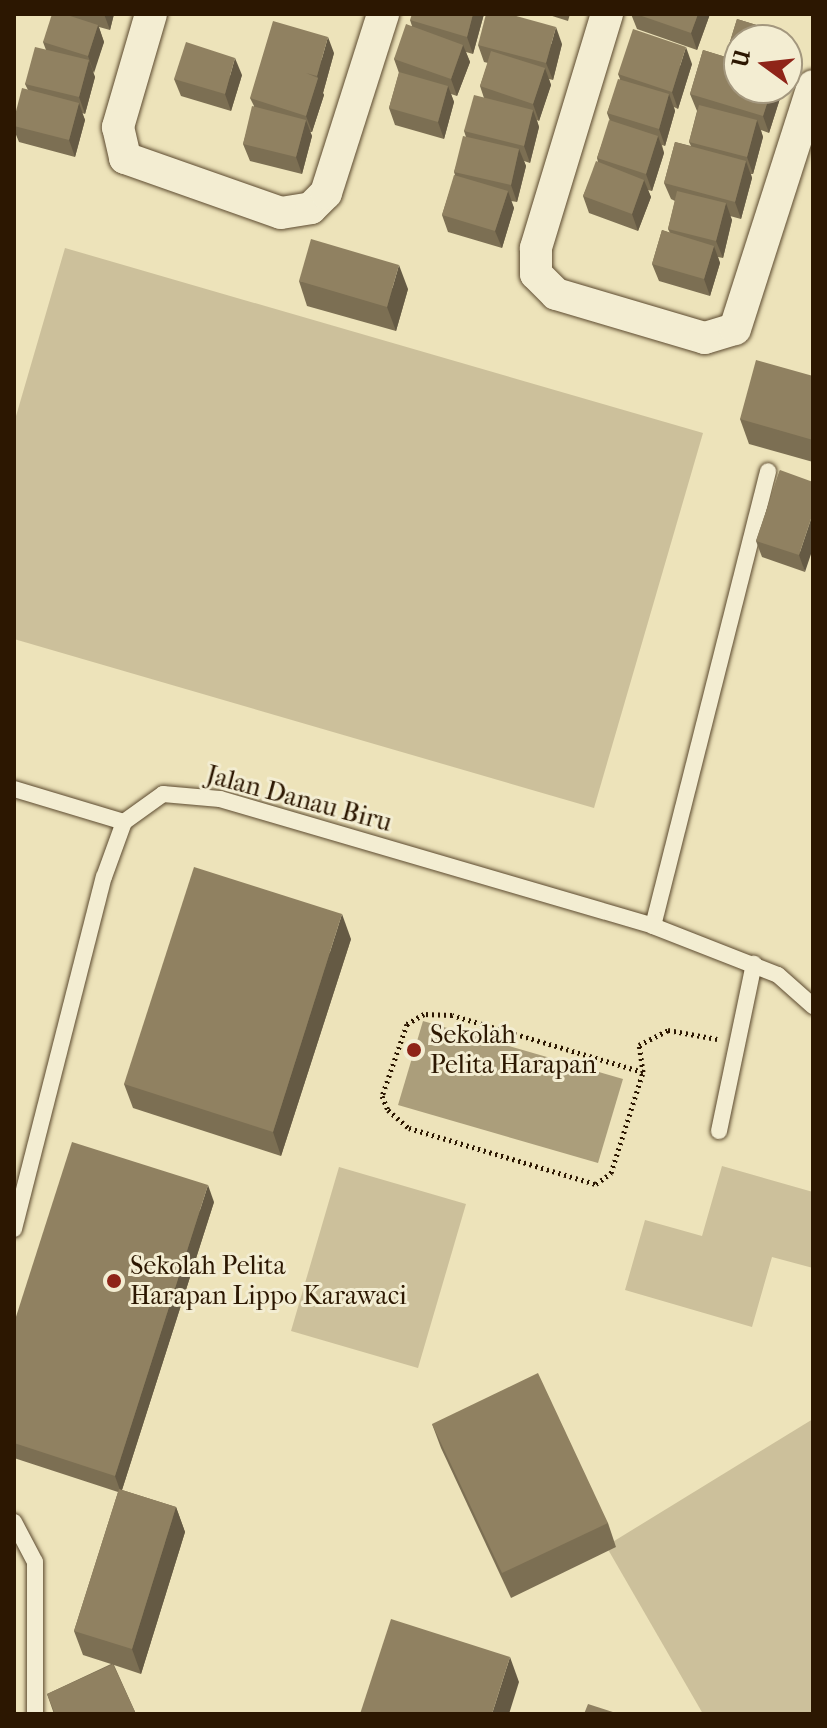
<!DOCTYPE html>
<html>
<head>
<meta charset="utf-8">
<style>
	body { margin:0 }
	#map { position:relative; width:827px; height:1728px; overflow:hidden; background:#ede3ba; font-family:"IM FELL French Canon",serif }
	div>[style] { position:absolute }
	.green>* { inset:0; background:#ccc09b }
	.water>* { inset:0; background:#ab9e7b }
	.path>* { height:5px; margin-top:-2.5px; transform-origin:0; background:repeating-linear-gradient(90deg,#2c1701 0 2px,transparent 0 6px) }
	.roads { filter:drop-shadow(0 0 2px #5c4a2f) drop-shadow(0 0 2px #5c4a2f) }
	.lane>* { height:16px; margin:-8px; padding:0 8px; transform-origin:8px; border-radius:8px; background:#f3edd2 }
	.street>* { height:32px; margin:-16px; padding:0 16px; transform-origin:16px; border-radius:16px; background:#f3edd2 }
	.wall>* { inset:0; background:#7c6f53 }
	.shaded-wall>* { inset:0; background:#655a44 }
	.building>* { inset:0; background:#908161 }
	.dots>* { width:22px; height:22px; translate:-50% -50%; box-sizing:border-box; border:4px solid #f3edd2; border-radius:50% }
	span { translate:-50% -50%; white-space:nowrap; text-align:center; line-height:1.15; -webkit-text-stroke:6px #f3edd2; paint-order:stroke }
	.street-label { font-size:26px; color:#2c1701 }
	.poi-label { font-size:26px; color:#2c1701 }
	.left { translate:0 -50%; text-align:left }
	.frame { position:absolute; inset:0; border:16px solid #2c1701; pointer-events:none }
	.north { position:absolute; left:723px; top:24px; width:80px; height:80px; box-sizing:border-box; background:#f3edd2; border:2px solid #a3977e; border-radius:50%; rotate:285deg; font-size:22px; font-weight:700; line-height:32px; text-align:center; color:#2c1701 }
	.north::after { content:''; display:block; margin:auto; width:28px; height:36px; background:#8f2418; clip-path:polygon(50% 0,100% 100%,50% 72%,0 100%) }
</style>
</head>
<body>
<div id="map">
	<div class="green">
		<i style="clip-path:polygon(65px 248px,703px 433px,594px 808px,14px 639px,14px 423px)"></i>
		<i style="clip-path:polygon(722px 1166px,813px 1192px,813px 1268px,772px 1257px,752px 1327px,625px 1290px,645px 1220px,702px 1236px)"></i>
		<i style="clip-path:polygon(339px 1167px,466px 1204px,418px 1368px,291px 1331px)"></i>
		<i style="clip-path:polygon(813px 1419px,813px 1714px,703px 1714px,606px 1546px)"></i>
	</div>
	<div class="water">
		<i style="clip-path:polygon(423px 1021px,623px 1079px,598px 1163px,398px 1105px)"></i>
	</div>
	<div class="path">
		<i style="left:643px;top:1072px;width:199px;rotate:-163.4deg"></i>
		<i style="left:452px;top:1015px;width:28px;rotate:-178deg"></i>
		<i style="left:424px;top:1014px;width:20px;rotate:150deg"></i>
		<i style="left:407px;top:1024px;width:76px;rotate:109.1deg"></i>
		<i style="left:382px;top:1096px;width:15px;rotate:67deg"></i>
		<i style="left:388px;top:1110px;width:28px;rotate:41deg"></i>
		<i style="left:409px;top:1128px;width:195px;rotate:16.7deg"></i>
		<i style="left:596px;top:1184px;width:19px;rotate:-36deg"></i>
		<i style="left:611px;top:1173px;width:106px;rotate:-72.4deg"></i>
		<i style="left:643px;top:1072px;width:27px;rotate:-98deg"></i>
		<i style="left:639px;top:1045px;width:33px;rotate:-27deg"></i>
		<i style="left:668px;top:1030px;width:50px;rotate:10.4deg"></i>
	</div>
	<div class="roads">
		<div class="lane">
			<i style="left:14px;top:789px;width:115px;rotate:16.7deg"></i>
			<i style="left:653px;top:926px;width:469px;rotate:-75.8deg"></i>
			<i style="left:719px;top:1131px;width:171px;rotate:-78.2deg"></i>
			<i style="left:14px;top:1229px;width:363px;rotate:-75.7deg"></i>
			<i style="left:104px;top:877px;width:59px;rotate:-70deg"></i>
			<i style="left:124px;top:822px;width:48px;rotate:-35.7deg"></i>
			<i style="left:163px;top:794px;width:57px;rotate:5deg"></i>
			<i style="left:220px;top:799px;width:451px;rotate:16.3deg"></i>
			<i style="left:653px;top:926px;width:134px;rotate:21.4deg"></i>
			<i style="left:778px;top:975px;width:47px;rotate:41.5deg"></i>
			<i style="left:14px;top:1522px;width:45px;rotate:62.3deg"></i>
			<i style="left:35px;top:1562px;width:152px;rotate:90deg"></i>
		</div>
		<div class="street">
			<i style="left:151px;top:14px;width:118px;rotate:106.3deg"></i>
			<i style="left:118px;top:127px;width:32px;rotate:77deg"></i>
			<i style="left:125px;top:158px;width:165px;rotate:19.4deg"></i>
			<i style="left:281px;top:213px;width:30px;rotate:-9deg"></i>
			<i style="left:311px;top:208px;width:21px;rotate:-45deg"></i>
			<i style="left:326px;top:193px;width:188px;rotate:-72.3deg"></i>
			<i style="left:607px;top:14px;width:245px;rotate:106.9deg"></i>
			<i style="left:536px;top:248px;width:26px;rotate:90deg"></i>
			<i style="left:536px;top:274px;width:28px;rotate:45deg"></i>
			<i style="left:556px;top:294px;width:155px;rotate:16.5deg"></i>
			<i style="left:705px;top:338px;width:31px;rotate:-17deg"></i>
			<i style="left:735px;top:329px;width:255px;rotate:-72.2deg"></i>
		</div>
	</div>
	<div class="wall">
		<i style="clip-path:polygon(66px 14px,114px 14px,110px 30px,99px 27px,104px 42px,93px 73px,95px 77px,85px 114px,82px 113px,85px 120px,75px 157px,19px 142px,14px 130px,14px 119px,28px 90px,25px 84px,46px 50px,43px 42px)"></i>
		<i style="clip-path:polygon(484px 14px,473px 54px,466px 52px,470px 62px,457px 96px,451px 94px,454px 102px,444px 139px,395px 125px,389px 108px,399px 73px,394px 59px,412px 26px,410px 20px)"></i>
		<i style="clip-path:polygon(546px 14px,570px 14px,568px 21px)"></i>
		<i style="clip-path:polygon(631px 14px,710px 14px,697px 50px,637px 29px)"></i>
		<i style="clip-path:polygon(737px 19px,776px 31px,779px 40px,739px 40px,739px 88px,782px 88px,783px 89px,769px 133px,761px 130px,763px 137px,753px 174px,751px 174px,752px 178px,741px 219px,730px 216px,732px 220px,723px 258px,718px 257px,720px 263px,710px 296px,659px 281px,652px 264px,662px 230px,670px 233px,668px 229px,675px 201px,671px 199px,664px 183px,675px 142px,691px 146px,689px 142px,697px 111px,690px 94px,703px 50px,732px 59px,728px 48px)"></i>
		<i style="clip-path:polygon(562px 44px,553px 80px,549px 79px,551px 85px,539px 121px,537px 120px,539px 127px,530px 163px,524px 161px,526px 166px,517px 202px,511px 201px,514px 208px,502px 248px,448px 232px,442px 215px,455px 175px,454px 172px,466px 137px,464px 131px,484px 98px,480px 86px,488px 63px,484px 62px,478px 45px)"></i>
		<i style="clip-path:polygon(334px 53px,323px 93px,324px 95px,312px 132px,310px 132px,312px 136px,302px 174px,250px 161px,243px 144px,254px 106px,250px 98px)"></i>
		<i style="clip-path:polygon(692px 64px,678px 109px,674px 107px,675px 111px,665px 146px,662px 145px,664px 153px,652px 191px,648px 190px,651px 197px,638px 231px,589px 213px,583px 196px,598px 162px,597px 158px,610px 121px,607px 113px,620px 79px,618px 74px)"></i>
		<i style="clip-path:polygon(242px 75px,231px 111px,181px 96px,174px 79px)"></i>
		<i style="clip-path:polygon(299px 281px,408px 289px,396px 331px,307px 306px)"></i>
		<i style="clip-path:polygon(813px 376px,813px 462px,749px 444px,740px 419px)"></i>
		<i style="clip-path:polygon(780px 470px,805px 572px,762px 557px,756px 541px)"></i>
		<i style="clip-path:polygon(351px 939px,281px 1156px,133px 1108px,124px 1084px)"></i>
		<i style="clip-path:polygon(214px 1202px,122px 1490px,176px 1507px,185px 1532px,141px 1674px,114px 1665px,136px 1714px,54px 1714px,47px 1694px,111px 1664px,83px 1655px,74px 1631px,118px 1492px,14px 1458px,14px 1323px)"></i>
		<i style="clip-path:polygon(432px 1424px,608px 1523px,616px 1547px,511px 1598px,441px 1448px)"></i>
	</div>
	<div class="shaded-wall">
		<i style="clip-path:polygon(104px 14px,114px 14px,110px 30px)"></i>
		<i style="clip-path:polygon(473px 14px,484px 14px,473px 54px,467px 37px)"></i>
		<i style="clip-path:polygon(698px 14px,710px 14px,697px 50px,691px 33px)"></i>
		<i style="clip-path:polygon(98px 25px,104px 42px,94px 73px,88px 56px)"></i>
		<i style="clip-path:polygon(556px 27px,562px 44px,553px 80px,546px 63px)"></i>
		<i style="clip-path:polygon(776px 31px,779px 40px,773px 40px)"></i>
		<i style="clip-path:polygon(328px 37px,334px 53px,323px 93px,324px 95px,312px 132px,306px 116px,318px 78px,317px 76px)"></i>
		<i style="clip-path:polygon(463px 45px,470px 62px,457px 96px,451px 79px)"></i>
		<i style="clip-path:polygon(686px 47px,692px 64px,678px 109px,672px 92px)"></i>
		<i style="clip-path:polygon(235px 58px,242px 75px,231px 111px,225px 94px)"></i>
		<i style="clip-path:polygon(89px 60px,95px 77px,85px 114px,79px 97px)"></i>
		<i style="clip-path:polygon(545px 68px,551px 85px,539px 121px,533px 104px)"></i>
		<i style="clip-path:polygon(448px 86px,454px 102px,444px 139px,438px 122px)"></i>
		<i style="clip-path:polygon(772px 88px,782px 88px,783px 89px,769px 133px,763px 116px)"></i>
		<i style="clip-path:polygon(669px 94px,675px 111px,665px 146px,659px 129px)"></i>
		<i style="clip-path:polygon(79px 103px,85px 120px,75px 157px,69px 140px)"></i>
		<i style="clip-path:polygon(533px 110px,539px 127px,530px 163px,524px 146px)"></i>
		<i style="clip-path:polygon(306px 120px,312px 136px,302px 174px,296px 157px)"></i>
		<i style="clip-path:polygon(757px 120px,763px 137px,753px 174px,747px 157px)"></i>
		<i style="clip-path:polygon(658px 136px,664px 153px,652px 191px,646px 174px)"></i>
		<i style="clip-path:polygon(519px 149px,526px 166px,517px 202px,511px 185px)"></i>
		<i style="clip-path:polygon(746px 161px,752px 178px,741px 219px,735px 202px)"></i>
		<i style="clip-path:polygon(644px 180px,651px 197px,638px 231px,632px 214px)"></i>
		<i style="clip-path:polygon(508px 191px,514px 208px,502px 248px,495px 231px)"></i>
		<i style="clip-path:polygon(726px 203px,732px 220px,723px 258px,716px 241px)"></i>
		<i style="clip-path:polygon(714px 246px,720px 263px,710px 296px,704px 279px)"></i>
		<i style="clip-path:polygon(399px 265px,408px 289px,396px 331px,387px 307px)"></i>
		<i style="clip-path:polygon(813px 513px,813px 548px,805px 572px,799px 555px)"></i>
		<i style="clip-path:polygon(342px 914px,351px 939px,281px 1156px,273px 1132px)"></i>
		<i style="clip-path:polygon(208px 1185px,214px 1202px,121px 1493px,115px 1476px)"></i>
		<i style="clip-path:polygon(176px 1507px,185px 1532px,141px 1674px,132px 1649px)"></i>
		<i style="clip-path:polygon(510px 1657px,519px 1682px,509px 1714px,492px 1714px)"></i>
	</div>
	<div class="building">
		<i style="clip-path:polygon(52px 14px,64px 14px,98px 25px,88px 56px,43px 42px)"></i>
		<i style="clip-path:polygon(412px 14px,473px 14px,467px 37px,410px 20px)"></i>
		<i style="clip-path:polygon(486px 14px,509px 14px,556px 27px,546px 63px,478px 45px)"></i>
		<i style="clip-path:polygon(636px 14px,698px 14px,691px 33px)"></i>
		<i style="clip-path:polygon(737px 19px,776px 31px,773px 40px,739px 40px,739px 52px,728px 48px)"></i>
		<i style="clip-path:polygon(273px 21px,328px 37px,317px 76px,306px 73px,318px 78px,306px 116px,250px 98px)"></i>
		<i style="clip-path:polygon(406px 24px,463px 45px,451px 79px,394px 59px)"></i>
		<i style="clip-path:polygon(633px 29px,686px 47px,672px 92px,618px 74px)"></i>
		<i style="clip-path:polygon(186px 42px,235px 58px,225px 94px,174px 79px)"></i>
		<i style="clip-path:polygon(35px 47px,89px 60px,79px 97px,25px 84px)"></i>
		<i style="clip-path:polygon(703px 50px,739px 61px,739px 88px,772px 88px,763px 116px,690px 94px)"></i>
		<i style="clip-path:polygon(491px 51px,545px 68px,533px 104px,480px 86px)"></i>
		<i style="clip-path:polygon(399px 72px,448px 86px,438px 122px,389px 108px)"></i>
		<i style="clip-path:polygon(618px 79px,669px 94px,659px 129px,607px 113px)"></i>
		<i style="clip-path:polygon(22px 88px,79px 103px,69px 140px,14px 126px,14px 119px)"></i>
		<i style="clip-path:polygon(474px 95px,533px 110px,524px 146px,464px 131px)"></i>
		<i style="clip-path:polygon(699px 105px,757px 120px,747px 157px,689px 142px)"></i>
		<i style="clip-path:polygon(252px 106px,306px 120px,296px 157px,243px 144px)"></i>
		<i style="clip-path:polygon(609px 120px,658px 136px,646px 174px,597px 158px)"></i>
		<i style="clip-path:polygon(463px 136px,519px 149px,511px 185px,454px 172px)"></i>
		<i style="clip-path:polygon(675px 142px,746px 161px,735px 202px,664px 183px)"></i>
		<i style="clip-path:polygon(596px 161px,644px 180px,632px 214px,583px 196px)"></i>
		<i style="clip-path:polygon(454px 175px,508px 191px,495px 231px,442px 215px)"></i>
		<i style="clip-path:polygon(677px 191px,726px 203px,716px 241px,668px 229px)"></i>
		<i style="clip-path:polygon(662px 230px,714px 246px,704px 279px,652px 264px)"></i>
		<i style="clip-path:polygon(311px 239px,399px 265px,387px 307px,299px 281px)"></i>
		<i style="clip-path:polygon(756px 360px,813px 376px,813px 440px,740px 419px)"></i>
		<i style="clip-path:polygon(780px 470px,813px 482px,813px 513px,799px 555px,756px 541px)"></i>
		<i style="clip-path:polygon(194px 867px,342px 914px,273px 1132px,124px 1084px)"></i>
		<i style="clip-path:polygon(72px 1142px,208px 1185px,115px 1476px,14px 1443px,14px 1323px)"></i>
		<i style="clip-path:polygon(538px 1373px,608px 1523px,502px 1573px,432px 1424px)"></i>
		<i style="clip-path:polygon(119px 1489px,176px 1507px,132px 1649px,74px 1631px)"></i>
		<i style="clip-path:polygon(391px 1619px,510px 1657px,492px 1714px,360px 1714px)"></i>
		<i style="clip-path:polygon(113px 1664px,136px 1714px,55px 1714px,47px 1694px)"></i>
		<i style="clip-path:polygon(588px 1704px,619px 1714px,584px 1714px)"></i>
	</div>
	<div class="dots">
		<i style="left:414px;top:1050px;background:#8f2418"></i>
		<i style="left:114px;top:1281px;background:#8f2418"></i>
	</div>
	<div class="street-label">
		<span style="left:299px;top:799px;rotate:15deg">Jalan Danau Biru</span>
	</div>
	<div class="poi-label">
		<span class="left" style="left:430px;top:1050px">Sekolah<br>Pelita Harapan</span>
		<span class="left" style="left:130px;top:1281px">Sekolah Pelita<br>Harapan Lippo Karawaci</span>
	</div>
	<div class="frame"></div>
	<div class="north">U</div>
</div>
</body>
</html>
